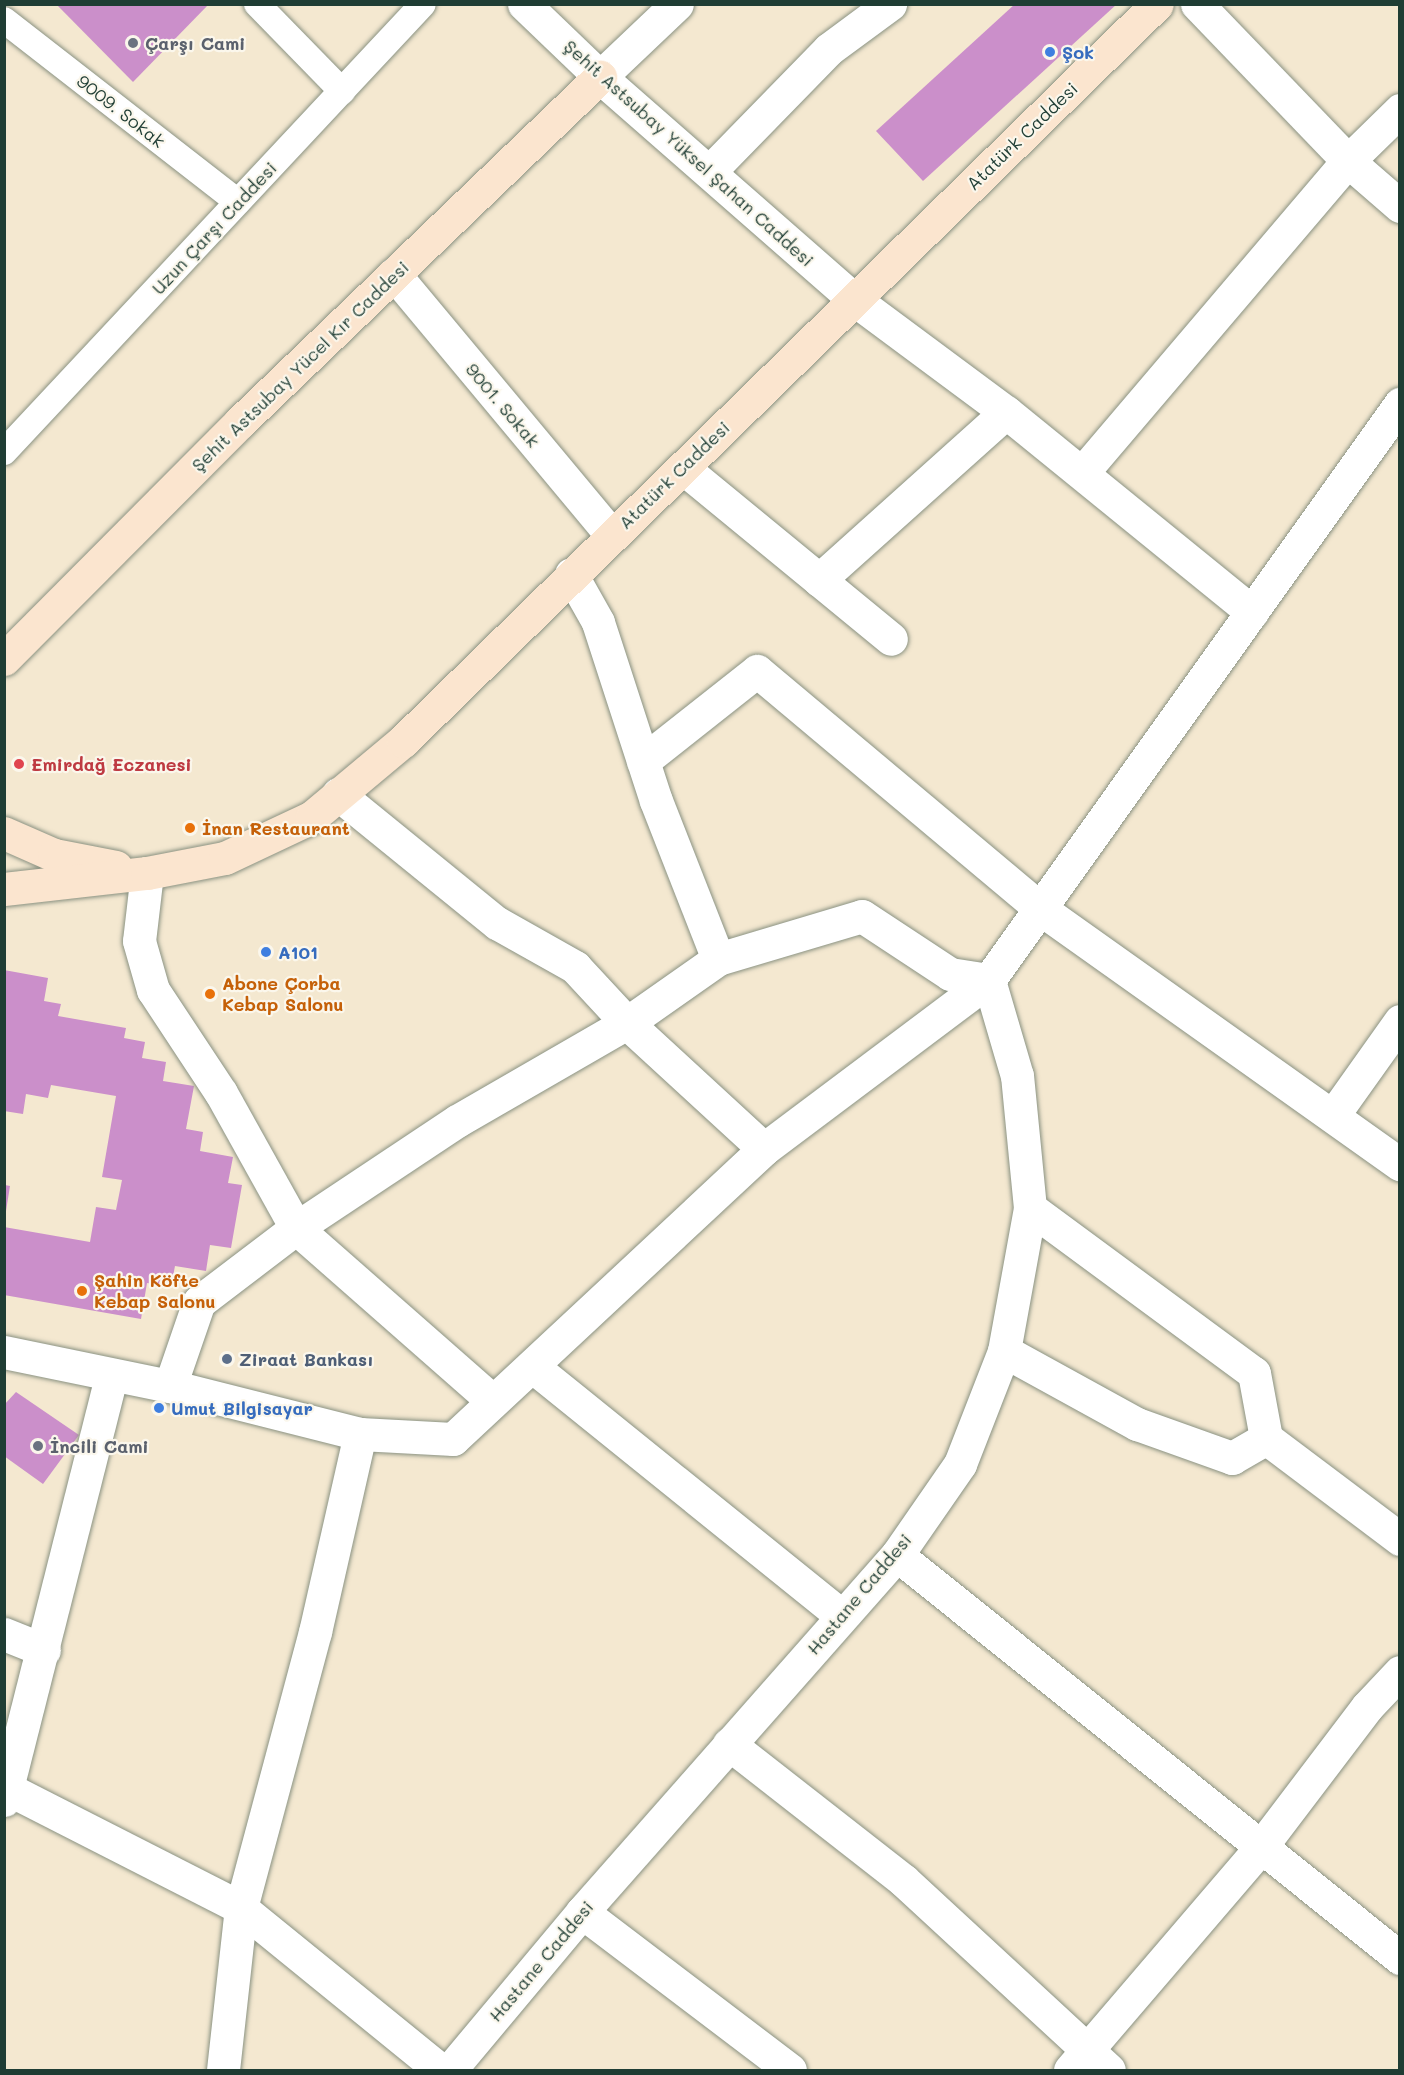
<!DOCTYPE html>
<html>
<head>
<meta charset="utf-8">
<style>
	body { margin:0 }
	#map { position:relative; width:1404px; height:2075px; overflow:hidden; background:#f4e8d0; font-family:Mali,sans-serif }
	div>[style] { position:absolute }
	.building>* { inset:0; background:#cb8fca }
	.roads { filter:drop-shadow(0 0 2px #8a9282) drop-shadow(0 0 2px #8a9282) }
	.pedestrian>* { height:26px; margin:-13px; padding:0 13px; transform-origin:13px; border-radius:13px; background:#fff }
	.minor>* { height:33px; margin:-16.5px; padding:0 16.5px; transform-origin:16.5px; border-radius:16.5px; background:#fff }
	.secondary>* { height:33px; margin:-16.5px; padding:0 16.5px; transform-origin:16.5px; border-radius:16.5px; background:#fbe5cf }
	.dots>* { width:16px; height:16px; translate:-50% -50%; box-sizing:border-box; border:3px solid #fbf7ec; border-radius:50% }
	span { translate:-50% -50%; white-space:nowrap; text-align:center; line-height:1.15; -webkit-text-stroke:4.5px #fbf7ec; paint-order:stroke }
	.worship-label { font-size:18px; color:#5b616d; font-weight:700 }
	.left { translate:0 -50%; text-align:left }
	.shop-label { font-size:18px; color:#366cbe; font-weight:700 }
	.street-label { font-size:18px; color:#1f3d34 }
	.health-label { font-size:18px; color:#be3a42; font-weight:700 }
	.food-label { font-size:18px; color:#c56008; font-weight:700 }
	.service-label { font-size:18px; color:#4e5e75; font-weight:700 }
	.frame { position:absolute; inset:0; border:6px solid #1f3d34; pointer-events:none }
</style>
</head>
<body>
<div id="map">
	<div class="building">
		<i style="clip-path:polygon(56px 4px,209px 4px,133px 82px)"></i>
		<i style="clip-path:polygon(1015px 4px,1117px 4px,923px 181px,876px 131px)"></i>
		<i style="clip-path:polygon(4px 970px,48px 978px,44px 1001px,61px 1004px,58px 1016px,126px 1028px,124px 1038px,145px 1042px,142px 1058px,166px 1062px,163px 1081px,194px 1086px,186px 1129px,203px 1132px,200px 1151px,233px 1157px,228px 1183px,242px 1185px,231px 1248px,210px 1245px,206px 1271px,175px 1266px,171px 1287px,147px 1283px,141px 1319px,4px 1295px,4px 1227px,90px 1242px,96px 1207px,116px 1210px,122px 1180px,102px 1177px,116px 1096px,51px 1085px,48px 1098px,26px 1094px,23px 1114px,4px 1111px)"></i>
		<i style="clip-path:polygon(5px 1185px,10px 1186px,6px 1211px,5px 1211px)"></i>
		<i style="clip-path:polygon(16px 1392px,79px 1435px,43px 1484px,4px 1456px,4px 1405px)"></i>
	</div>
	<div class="roads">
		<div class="pedestrian">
			<i style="left:257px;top:4px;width:122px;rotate:45.7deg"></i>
			<i style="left:4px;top:20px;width:296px;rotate:37.9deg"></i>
			<i style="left:4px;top:452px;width:613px;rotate:-46.92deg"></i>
		</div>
		<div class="minor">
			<i style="left:524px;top:4px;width:105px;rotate:43.8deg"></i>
			<i style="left:600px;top:77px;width:339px;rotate:41.2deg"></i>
			<i style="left:855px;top:300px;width:188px;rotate:36.6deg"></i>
			<i style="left:1006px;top:412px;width:317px;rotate:39.1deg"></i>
			<i style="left:1197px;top:4px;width:218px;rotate:46.1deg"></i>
			<i style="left:1348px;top:161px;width:69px;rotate:40.9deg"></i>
			<i style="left:600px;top:77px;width:106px;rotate:-43.5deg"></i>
			<i style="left:711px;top:170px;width:169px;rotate:-45.7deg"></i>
			<i style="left:829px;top:49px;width:76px;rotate:-36.4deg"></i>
			<i style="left:394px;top:274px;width:341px;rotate:50.2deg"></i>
			<i style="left:683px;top:468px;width:269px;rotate:39.4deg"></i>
			<i style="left:1082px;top:473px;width:410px;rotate:-49.6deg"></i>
			<i style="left:1348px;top:161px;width:73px;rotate:-44.4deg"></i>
			<i style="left:819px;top:580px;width:251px;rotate:-41.9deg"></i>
			<i style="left:643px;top:761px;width:145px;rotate:-38.3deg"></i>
			<i style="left:757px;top:671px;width:372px;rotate:40deg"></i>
			<i style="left:1042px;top:910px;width:439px;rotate:35.4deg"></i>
			<i style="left:338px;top:794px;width:205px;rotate:39.1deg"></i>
			<i style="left:497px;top:923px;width:90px;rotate:29.4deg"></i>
			<i style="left:575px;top:967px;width:76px;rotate:47.1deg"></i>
			<i style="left:627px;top:1023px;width:111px;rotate:-35.1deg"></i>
			<i style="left:718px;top:959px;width:170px;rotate:-111.4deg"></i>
			<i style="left:656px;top:801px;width:188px;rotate:-108deg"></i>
			<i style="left:598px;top:622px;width:55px;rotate:-119.4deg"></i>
			<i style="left:147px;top:873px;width:68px;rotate:96.7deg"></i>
			<i style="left:139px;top:941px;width:51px;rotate:74.1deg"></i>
			<i style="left:153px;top:990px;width:123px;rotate:56.6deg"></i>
			<i style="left:221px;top:1093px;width:154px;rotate:60.9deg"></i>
			<i style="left:296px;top:1228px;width:262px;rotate:41.3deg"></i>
			<i style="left:718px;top:959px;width:150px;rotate:-16.6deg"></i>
			<i style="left:862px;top:916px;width:105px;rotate:33.4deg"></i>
			<i style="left:950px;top:974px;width:39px;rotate:9deg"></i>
			<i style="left:1334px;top:1114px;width:114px;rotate:-54.6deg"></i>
			<i style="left:1030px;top:1208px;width:278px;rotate:36.4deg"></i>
			<i style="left:1254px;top:1373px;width:66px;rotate:79.5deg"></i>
			<i style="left:1004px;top:1351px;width:152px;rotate:28.8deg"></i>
			<i style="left:1137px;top:1424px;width:101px;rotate:19.7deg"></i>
			<i style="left:1232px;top:1458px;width:39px;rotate:-30deg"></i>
			<i style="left:1266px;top:1438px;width:168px;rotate:37deg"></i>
			<i style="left:4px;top:1352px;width:169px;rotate:11.6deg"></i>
			<i style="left:170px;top:1386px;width:196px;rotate:14.2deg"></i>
			<i style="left:360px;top:1434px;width:93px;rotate:3.1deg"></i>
			<i style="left:453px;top:1439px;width:425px;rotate:-43deg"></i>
			<i style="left:764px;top:1149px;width:281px;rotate:-36.9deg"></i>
			<i style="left:989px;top:980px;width:708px;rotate:-54.49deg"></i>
			<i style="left:532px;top:1366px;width:398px;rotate:38.9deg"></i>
			<i style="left:170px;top:1386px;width:89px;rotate:-71deg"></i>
			<i style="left:199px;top:1302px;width:122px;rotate:-37.3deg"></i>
			<i style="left:296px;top:1228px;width:193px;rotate:-33.6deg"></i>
			<i style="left:457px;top:1121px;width:196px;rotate:-30deg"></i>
			<i style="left:627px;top:1023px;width:186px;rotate:42.6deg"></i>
			<i style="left:897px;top:1555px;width:645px;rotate:38.7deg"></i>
			<i style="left:4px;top:1634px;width:43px;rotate:21.8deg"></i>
			<i style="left:729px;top:1744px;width:221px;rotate:38deg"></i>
			<i style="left:903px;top:1880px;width:280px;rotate:42.7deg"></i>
			<i style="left:4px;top:1787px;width:266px;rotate:27deg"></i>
			<i style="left:241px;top:1908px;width:257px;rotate:39.1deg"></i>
			<i style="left:4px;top:1800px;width:437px;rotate:-75.8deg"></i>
			<i style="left:582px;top:1912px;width:261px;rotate:37.2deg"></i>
			<i style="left:223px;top:2070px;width:163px;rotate:-83.7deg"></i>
			<i style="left:241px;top:1908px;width:286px;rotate:-75deg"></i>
			<i style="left:315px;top:1632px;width:203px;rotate:-77.2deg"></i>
			<i style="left:450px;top:2070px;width:206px;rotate:-50.1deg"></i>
			<i style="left:582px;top:1912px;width:476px;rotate:-48.6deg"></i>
			<i style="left:897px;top:1555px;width:111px;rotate:-55.3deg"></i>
			<i style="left:960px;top:1464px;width:121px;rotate:-68.7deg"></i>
			<i style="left:1004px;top:1351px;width:145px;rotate:-79.7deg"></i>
			<i style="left:1030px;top:1208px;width:133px;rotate:-95.6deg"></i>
			<i style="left:1017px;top:1076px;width:100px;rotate:-106.3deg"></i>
			<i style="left:1070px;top:2070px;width:292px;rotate:-49.4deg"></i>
			<i style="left:1260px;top:1848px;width:177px;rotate:-52.8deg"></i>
			<i style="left:1367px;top:1707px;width:48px;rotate:-46.7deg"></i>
		</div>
		<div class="secondary">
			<i style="left:4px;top:659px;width:334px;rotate:-45.1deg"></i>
			<i style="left:240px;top:422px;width:499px;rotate:-43.8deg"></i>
			<i style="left:4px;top:833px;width:55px;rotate:23.7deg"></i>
			<i style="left:54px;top:855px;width:63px;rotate:11deg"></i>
			<i style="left:4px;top:889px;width:144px;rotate:-6.4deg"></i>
			<i style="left:147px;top:873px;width:79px;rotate:-10.9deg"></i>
			<i style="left:225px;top:858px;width:96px;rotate:-25.2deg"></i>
			<i style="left:312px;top:817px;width:119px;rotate:-39.9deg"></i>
			<i style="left:403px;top:741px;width:1054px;rotate:-44.35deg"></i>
		</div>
	</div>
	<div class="dots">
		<i style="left:133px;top:43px;background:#6b7280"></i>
		<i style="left:1050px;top:52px;background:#3f7fe0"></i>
		<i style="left:19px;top:764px;background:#e0444e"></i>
		<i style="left:190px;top:828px;background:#e8710a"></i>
		<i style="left:266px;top:952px;background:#3f7fe0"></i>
		<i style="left:210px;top:994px;background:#e8710a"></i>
		<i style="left:82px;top:1291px;background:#e8710a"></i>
		<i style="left:227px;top:1359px;background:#5c6f8a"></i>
		<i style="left:159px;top:1408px;background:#3f7fe0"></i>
		<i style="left:38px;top:1446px;background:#6b7280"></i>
	</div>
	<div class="worship-label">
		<span class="left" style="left:145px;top:43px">Çarşı Cami</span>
		<span class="left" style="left:50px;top:1446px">İncili Cami</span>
	</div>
	<div class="shop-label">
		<span class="left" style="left:1062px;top:52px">Şok</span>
		<span class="left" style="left:278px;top:952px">A101</span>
		<span class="left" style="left:171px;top:1408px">Umut Bilgisayar</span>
	</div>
	<div class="street-label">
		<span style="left:121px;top:111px;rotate:38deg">9009. Sokak</span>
		<span style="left:1022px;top:136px;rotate:-44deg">Atatürk Caddesi</span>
		<span style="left:689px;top:153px;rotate:42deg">Şehit Astsubay Yüksel Şahan Caddesi</span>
		<span style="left:214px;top:228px;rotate:-47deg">Uzun Çarşı Caddesi</span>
		<span style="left:300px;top:366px;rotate:-44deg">Şehit Astsubay Yücel Kır Caddesi</span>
		<span style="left:503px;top:405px;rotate:50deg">9001. Sokak</span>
		<span style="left:674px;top:475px;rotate:-44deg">Atatürk Caddesi</span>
		<span style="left:859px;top:1594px;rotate:-50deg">Hastane Caddesi</span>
		<span style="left:541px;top:1961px;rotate:-50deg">Hastane Caddesi</span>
	</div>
	<div class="health-label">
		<span class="left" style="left:31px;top:764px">Emirdağ Eczanesi</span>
	</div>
	<div class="food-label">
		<span class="left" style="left:202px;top:828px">İnan Restaurant</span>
		<span class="left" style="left:222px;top:994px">Abone Çorba<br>Kebap Salonu</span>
		<span class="left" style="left:94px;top:1291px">Şahin Köfte<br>Kebap Salonu</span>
	</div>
	<div class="service-label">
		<span class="left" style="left:239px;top:1359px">Ziraat Bankası</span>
	</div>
	<div class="frame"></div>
</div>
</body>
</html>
